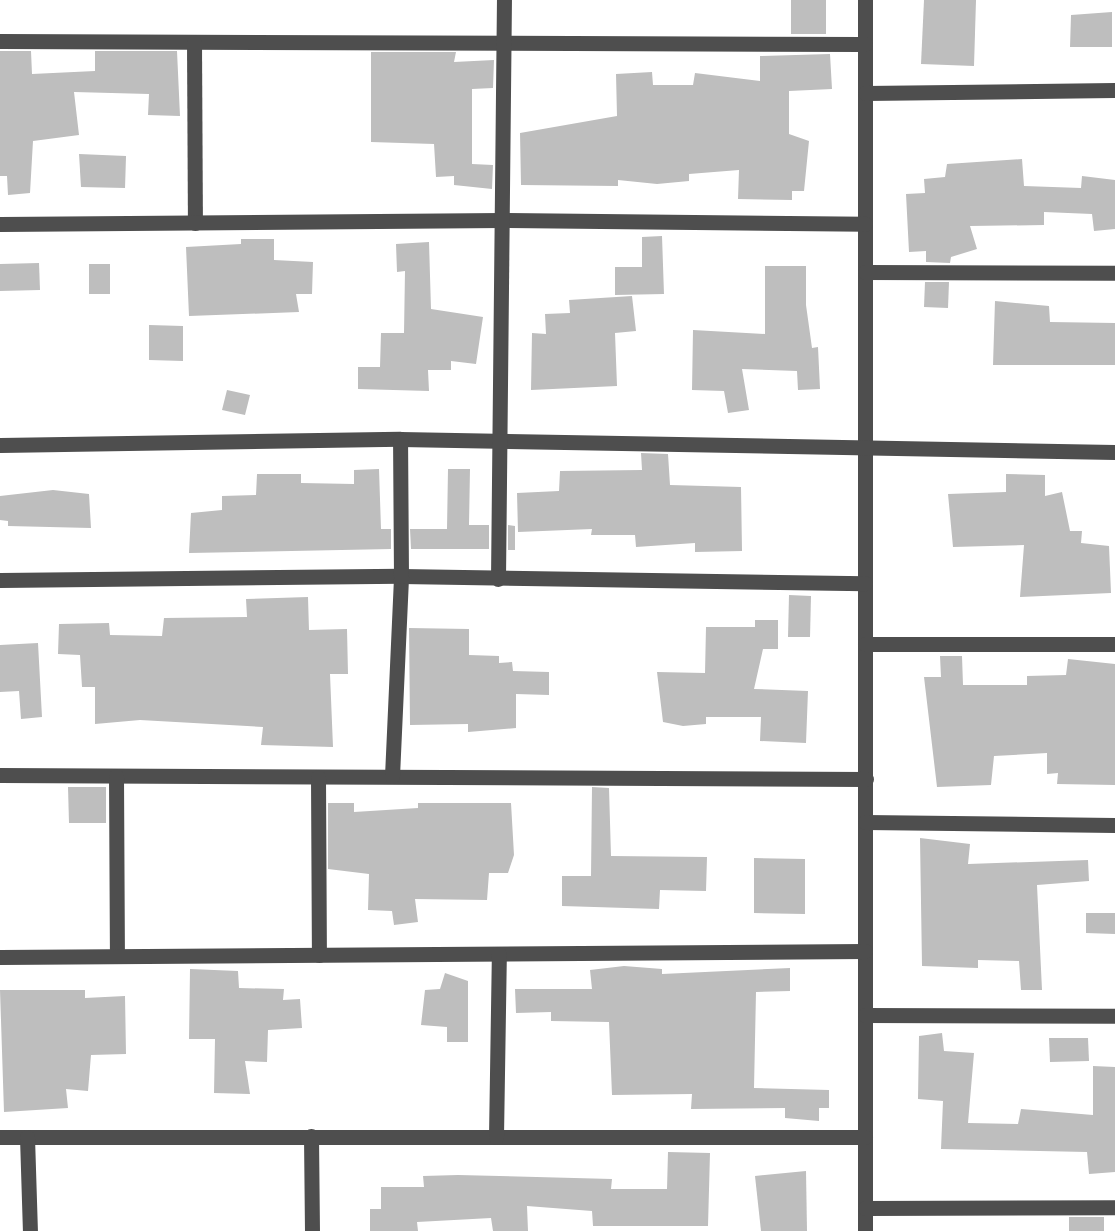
<!DOCTYPE html>
<html>
<head>
<meta charset="utf-8">
<style>
	body { margin:0 }
	#map { position:relative; width:1115px; height:1231px; overflow:hidden; background:#fff; font-family:Ubuntu,sans-serif }
	div>[style] { position:absolute }
	.building>* { inset:0; background:#bebebe }
	.minor>* { height:15px; margin:-7.5px; padding:0 7.5px; transform-origin:7.5px; border-radius:7.5px; background:#4e4e4e }
	span { translate:-50% -50%; white-space:nowrap; text-align:center; line-height:1.15; -webkit-text-stroke:4.5px #fff; paint-order:stroke }
</style>
</head>
<body>
<div id="map">
	<div class="building">
		<i style="clip-path:polygon(791px 0,826px 0,826px 34px,791px 34px)"></i>
		<i style="clip-path:polygon(924px 0,976px 0,974px 66px,921px 64px)"></i>
		<i style="clip-path:polygon(1112px 12px,1112px 47px,1070px 47px,1071px 15px)"></i>
		<i style="clip-path:polygon(0 51px,31px 51px,32px 74px,95px 71px,95px 51px,177px 51px,180px 116px,148px 115px,149px 94px,74px 92px,79px 135px,33px 141px,30px 193px,8px 195px,7px 176px,0 176px)"></i>
		<i style="clip-path:polygon(371px 52px,456px 52px,454px 62px,494px 60px,493px 88px,472px 89px,472px 164px,493px 165px,492px 189px,454px 185px,454px 176px,436px 177px,434px 144px,371px 142px)"></i>
		<i style="clip-path:polygon(830px 54px,832px 89px,789px 91px,789px 134px,809px 141px,804px 191px,792px 191px,792px 200px,738px 199px,739px 170px,689px 174px,689px 181px,657px 184px,618px 180px,618px 186px,521px 185px,520px 133px,617px 116px,616px 74px,652px 72px,653px 85px,693px 85px,695px 73px,760px 81px,760px 56px)"></i>
		<i style="clip-path:polygon(79px 154px,126px 156px,125px 188px,81px 187px)"></i>
		<i style="clip-path:polygon(1022px 159px,1024px 186px,1081px 188px,1082px 176px,1115px 180px,1115px 229px,1094px 231px,1092px 214px,1044px 212px,1044px 225px,970px 226px,977px 249px,951px 257px,950px 263px,926px 262px,926px 251px,909px 252px,906px 194px,925px 193px,924px 179px,945px 177px,947px 164px)"></i>
		<i style="clip-path:polygon(662px 236px,664px 294px,615px 295px,615px 267px,642px 267px,642px 237px)"></i>
		<i style="clip-path:polygon(241px 239px,274px 239px,274px 260px,313px 262px,312px 294px,296px 294px,299px 312px,189px 316px,186px 247px,241px 244px)"></i>
		<i style="clip-path:polygon(429px 242px,431px 309px,483px 317px,476px 364px,451px 361px,451px 370px,428px 370px,429px 391px,358px 389px,358px 367px,380px 367px,381px 333px,404px 333px,405px 271px,397px 272px,396px 244px)"></i>
		<i style="clip-path:polygon(39px 263px,40px 290px,0 291px,0 264px)"></i>
		<i style="clip-path:polygon(89px 264px,110px 264px,110px 294px,89px 294px)"></i>
		<i style="clip-path:polygon(765px 266px,806px 266px,806px 305px,812px 348px,818px 347px,820px 389px,798px 390px,797px 371px,742px 369px,749px 410px,728px 413px,724px 391px,692px 390px,693px 330px,765px 334px)"></i>
		<i style="clip-path:polygon(925px 282px,949px 282px,948px 308px,924px 307px)"></i>
		<i style="clip-path:polygon(632px 296px,636px 331px,615px 333px,617px 386px,531px 390px,532px 333px,546px 334px,545px 314px,570px 313px,569px 300px)"></i>
		<i style="clip-path:polygon(995px 301px,1049px 306px,1050px 322px,1115px 323px,1115px 365px,993px 365px)"></i>
		<i style="clip-path:polygon(149px 325px,183px 326px,183px 361px,149px 360px)"></i>
		<i style="clip-path:polygon(227px 390px,250px 395px,245px 415px,222px 410px)"></i>
		<i style="clip-path:polygon(641px 453px,668px 454px,670px 485px,741px 487px,742px 551px,695px 552px,695px 543px,636px 547px,635px 535px,591px 535px,592px 529px,518px 532px,517px 493px,559px 491px,560px 471px,642px 470px)"></i>
		<i style="clip-path:polygon(379px 469px,381px 529px,391px 529px,391px 549px,189px 553px,191px 513px,222px 510px,222px 496px,256px 495px,257px 474px,301px 474px,301px 483px,354px 484px,354px 470px)"></i>
		<i style="clip-path:polygon(448px 469px,470px 469px,469px 525px,489px 525px,489px 549px,411px 549px,410px 529px,447px 529px)"></i>
		<i style="clip-path:polygon(1006px 474px,1045px 475px,1045px 496px,1062px 492px,1070px 531px,1082px 531px,1081px 543px,1109px 546px,1111px 593px,1020px 597px,1024px 545px,953px 547px,948px 494px,1006px 492px)"></i>
		<i style="clip-path:polygon(53px 490px,89px 494px,91px 528px,8px 526px,8px 521px,0 520px,0 496px)"></i>
		<i style="clip-path:polygon(508px 525px,515px 526px,515px 550px,508px 550px)"></i>
		<i style="clip-path:polygon(789px 595px,811px 596px,810px 637px,788px 637px)"></i>
		<i style="clip-path:polygon(308px 597px,309px 630px,347px 629px,348px 674px,330px 674px,333px 747px,261px 745px,263px 727px,140px 720px,95px 724px,95px 687px,82px 687px,80px 655px,58px 654px,59px 624px,109px 623px,110px 635px,162px 636px,164px 618px,247px 617px,246px 599px)"></i>
		<i style="clip-path:polygon(755px 620px,778px 620px,778px 649px,763px 649px,754px 689px,808px 691px,806px 743px,760px 741px,761px 717px,706px 717px,706px 724px,683px 726px,663px 722px,657px 672px,705px 673px,706px 627px,755px 627px)"></i>
		<i style="clip-path:polygon(409px 628px,469px 629px,469px 655px,499px 656px,499px 663px,512px 662px,513px 671px,549px 672px,549px 695px,516px 694px,516px 728px,468px 732px,468px 724px,410px 725px)"></i>
		<i style="clip-path:polygon(38px 643px,42px 717px,21px 719px,19px 691px,0 692px,0 645px)"></i>
		<i style="clip-path:polygon(940px 656px,962px 656px,963px 685px,1027px 685px,1027px 676px,1066px 675px,1068px 659px,1115px 664px,1115px 785px,1057px 784px,1058px 773px,1047px 774px,1047px 753px,994px 756px,991px 785px,937px 787px,924px 677px,941px 677px)"></i>
		<i style="clip-path:polygon(68px 787px,106px 787px,106px 823px,69px 823px)"></i>
		<i style="clip-path:polygon(592px 787px,609px 788px,611px 856px,707px 857px,706px 891px,660px 890px,659px 909px,562px 906px,562px 876px,591px 876px)"></i>
		<i style="clip-path:polygon(328px 803px,354px 803px,354px 812px,418px 808px,418px 803px,511px 803px,514px 855px,508px 873px,489px 873px,487px 900px,415px 899px,418px 922px,394px 925px,392px 911px,368px 910px,369px 874px,328px 869px)"></i>
		<i style="clip-path:polygon(920px 838px,970px 844px,968px 864px,1088px 860px,1089px 881px,1037px 885px,1042px 990px,1021px 990px,1019px 961px,978px 960px,978px 968px,922px 966px)"></i>
		<i style="clip-path:polygon(754px 858px,805px 859px,805px 914px,754px 913px)"></i>
		<i style="clip-path:polygon(1086px 913px,1115px 913px,1115px 934px,1086px 933px)"></i>
		<i style="clip-path:polygon(624px 966px,662px 969px,662px 974px,790px 968px,790px 991px,756px 992px,754px 1088px,829px 1090px,829px 1108px,819px 1108px,819px 1121px,785px 1118px,785px 1108px,691px 1109px,692px 1094px,612px 1095px,609px 1022px,551px 1021px,551px 1012px,516px 1013px,515px 989px,592px 989px,590px 970px)"></i>
		<i style="clip-path:polygon(190px 969px,238px 971px,239px 988px,284px 989px,283px 1000px,300px 999px,302px 1028px,268px 1030px,267px 1062px,245px 1061px,250px 1094px,214px 1093px,215px 1039px,189px 1039px)"></i>
		<i style="clip-path:polygon(445px 973px,468px 981px,468px 1042px,447px 1042px,447px 1027px,421px 1025px,425px 990px,440px 989px)"></i>
		<i style="clip-path:polygon(0 990px,85px 990px,85px 998px,125px 996px,126px 1054px,91px 1055px,88px 1091px,66px 1089px,68px 1108px,4px 1112px)"></i>
		<i style="clip-path:polygon(942px 1033px,944px 1051px,974px 1053px,968px 1123px,1018px 1124px,1021px 1109px,1093px 1115px,1093px 1066px,1115px 1067px,1115px 1172px,1089px 1174px,1087px 1152px,941px 1149px,943px 1101px,918px 1099px,919px 1036px)"></i>
		<i style="clip-path:polygon(1049px 1038px,1088px 1038px,1089px 1061px,1050px 1062px)"></i>
		<i style="clip-path:polygon(668px 1152px,710px 1153px,708px 1226px,593px 1226px,592px 1211px,527px 1206px,528px 1231px,493px 1231px,491px 1218px,417px 1222px,418px 1231px,370px 1231px,370px 1209px,381px 1209px,381px 1187px,424px 1187px,423px 1176px,458px 1175px,612px 1179px,611px 1189px,667px 1189px)"></i>
		<i style="clip-path:polygon(806px 1171px,807px 1231px,761px 1231px,755px 1176px)"></i>
		<i style="clip-path:polygon(1069px 1217px,1104px 1217px,1104px 1231px,1069px 1231px)"></i>
	</div>
	<div class="minor">
		<i style="left:865px;top:0;width:1231px;rotate:90deg"></i>
		<i style="left:0;top:41px;width:865px;rotate:0.2deg"></i>
		<i style="left:194px;top:42px;width:181px;rotate:89.7deg"></i>
		<i style="left:865px;top:93px;width:250px;rotate:-0.7deg"></i>
		<i style="left:0;top:224px;width:502px;rotate:-0.46deg"></i>
		<i style="left:502px;top:220px;width:363px;rotate:0.6deg"></i>
		<i style="left:865px;top:272px;width:250px;rotate:0.2deg"></i>
		<i style="left:0;top:445px;width:400px;rotate:-0.9deg"></i>
		<i style="left:400px;top:439px;width:715px;rotate:1.04deg"></i>
		<i style="left:498px;top:579px;width:579px;rotate:-89.41deg"></i>
		<i style="left:0;top:580px;width:401px;rotate:-0.6deg"></i>
		<i style="left:401px;top:576px;width:464px;rotate:0.9deg"></i>
		<i style="left:865px;top:644px;width:250px"></i>
		<i style="left:0;top:775px;width:866px;rotate:0.26deg"></i>
		<i style="left:116px;top:776px;width:180px;rotate:89.7deg"></i>
		<i style="left:392px;top:776px;width:200px;rotate:-87.4deg"></i>
		<i style="left:401px;top:576px;width:137px;rotate:-90.4deg"></i>
		<i style="left:318px;top:777px;width:178px;rotate:89.7deg"></i>
		<i style="left:865px;top:822px;width:250px;rotate:0.7deg"></i>
		<i style="left:0;top:957px;width:865px;rotate:-0.4deg"></i>
		<i style="left:865px;top:1015px;width:250px;rotate:0.2deg"></i>
		<i style="left:311px;top:1136px;width:95px;rotate:89.4deg"></i>
		<i style="left:0;top:1137px;width:865px"></i>
		<i style="left:27px;top:1137px;width:94px;rotate:88.2deg"></i>
		<i style="left:496px;top:1137px;width:183px;rotate:-89.1deg"></i>
		<i style="left:865px;top:1208px;width:250px;rotate:-0.2deg"></i>
	</div>
</div>
</body>
</html>
